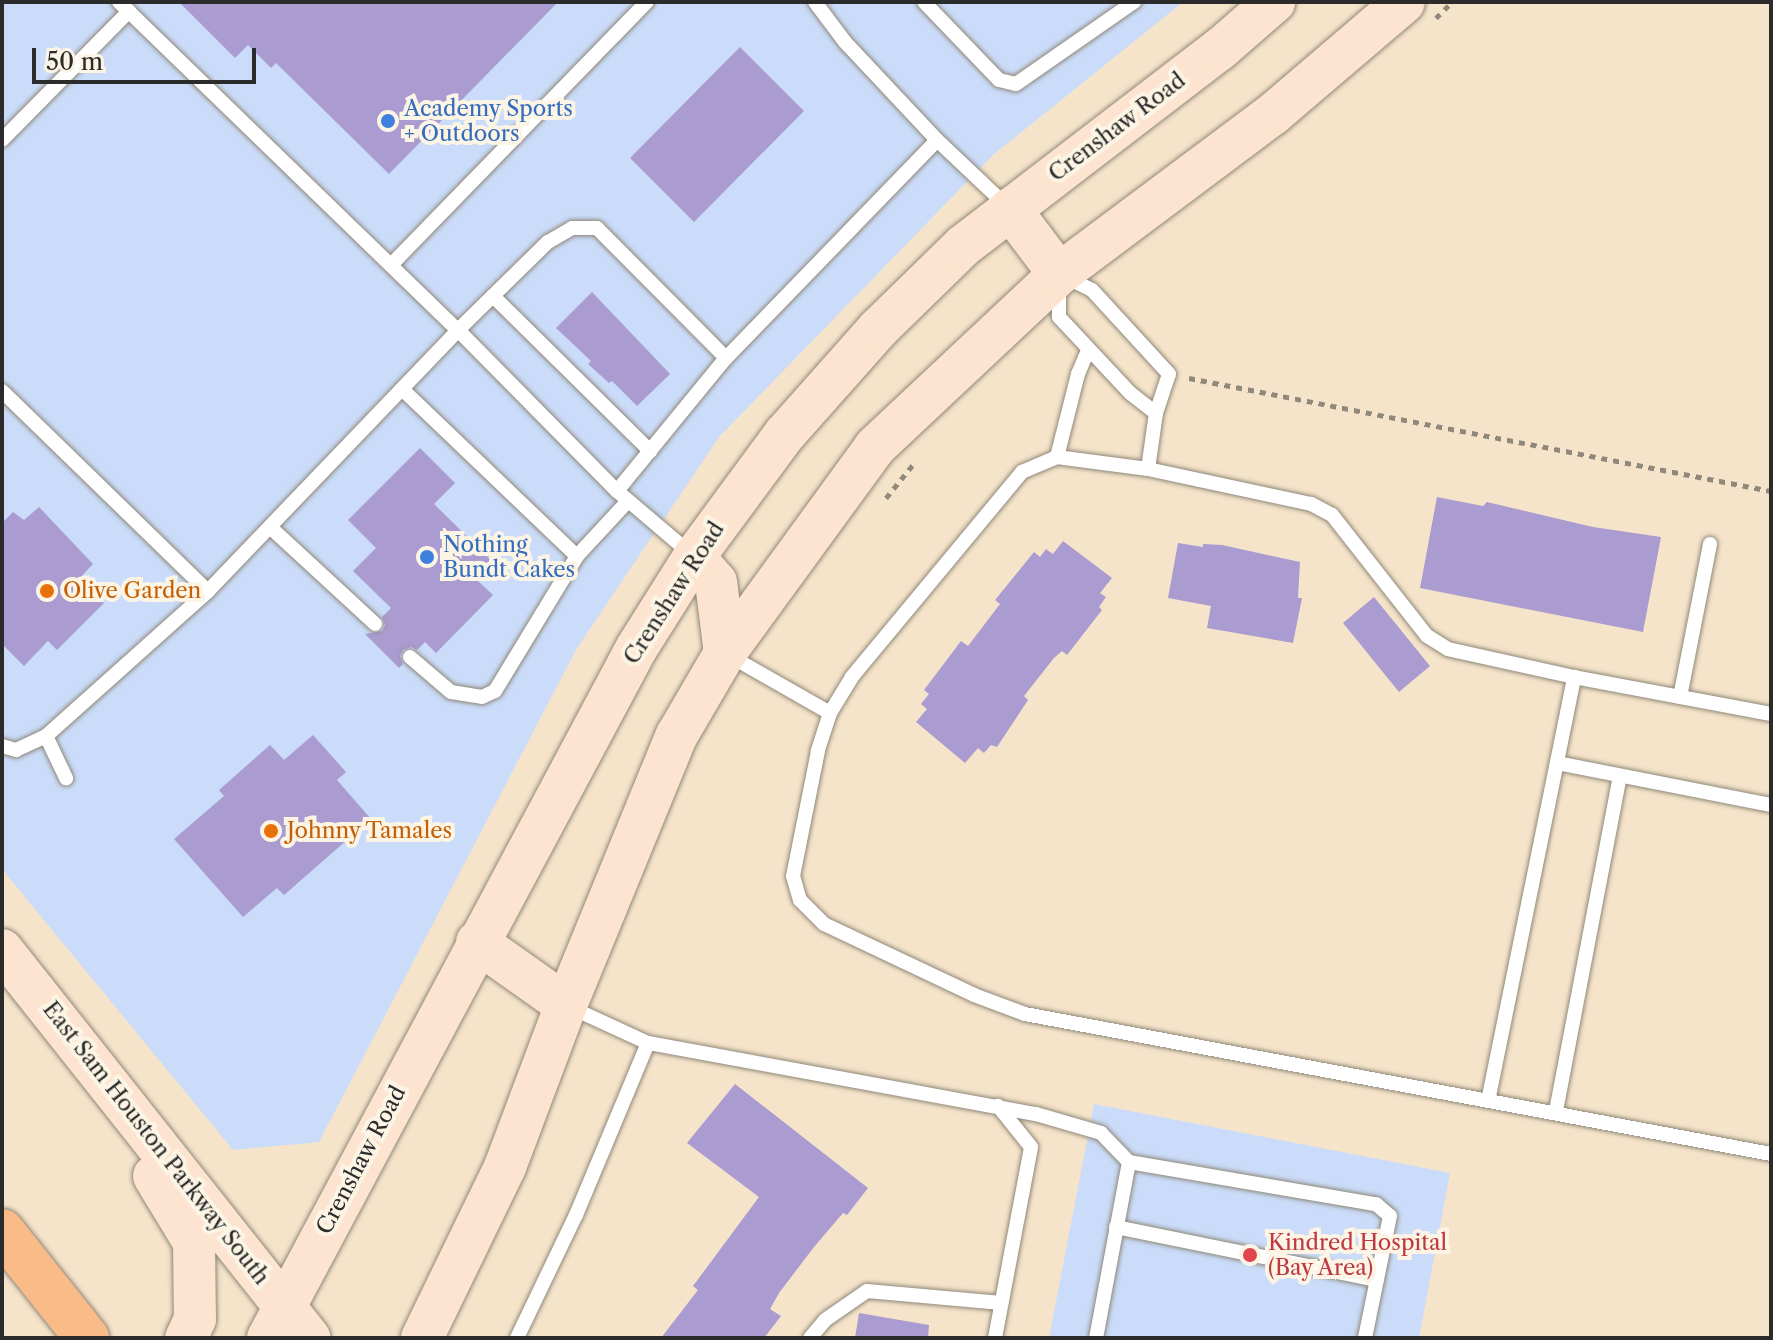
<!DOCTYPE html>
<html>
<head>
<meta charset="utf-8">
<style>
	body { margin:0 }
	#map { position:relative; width:1773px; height:1340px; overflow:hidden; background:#f5e4ca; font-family:"Libre Caslon Text",serif }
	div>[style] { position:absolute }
	.built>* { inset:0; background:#cadcf9 }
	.building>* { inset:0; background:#aa9bd0 }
	.path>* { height:5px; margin-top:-2.5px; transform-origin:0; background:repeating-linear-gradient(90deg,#90887a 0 6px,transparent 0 12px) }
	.roads { filter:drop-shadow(0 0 2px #90887a) drop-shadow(0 0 2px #90887a) }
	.service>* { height:14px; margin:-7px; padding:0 7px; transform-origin:7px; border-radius:7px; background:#fff }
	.secondary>* { height:42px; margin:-21px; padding:0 21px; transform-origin:21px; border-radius:21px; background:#fde4d0 }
	.motorway>* { height:44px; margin:-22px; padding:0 22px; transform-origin:22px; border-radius:22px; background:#f9bc89 }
	.dots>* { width:22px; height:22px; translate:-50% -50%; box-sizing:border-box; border:4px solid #fcf5e5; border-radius:50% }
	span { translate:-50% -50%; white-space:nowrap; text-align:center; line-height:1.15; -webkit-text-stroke:8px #fcf5e5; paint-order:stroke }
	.shop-label { font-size:22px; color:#366cbe }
	.left { translate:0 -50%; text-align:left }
	.street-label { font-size:22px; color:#2b2b2b }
	.food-label { font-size:22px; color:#c56008 }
	.health-label { font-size:22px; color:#be3a42 }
	.frame { position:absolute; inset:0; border:4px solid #2b2b2b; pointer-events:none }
	.scale { position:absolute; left:32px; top:48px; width:224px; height:36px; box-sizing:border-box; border:4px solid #2b2b2b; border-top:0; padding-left:10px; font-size:24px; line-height:28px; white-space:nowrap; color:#2b2b2b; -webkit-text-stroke:6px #fcf5e5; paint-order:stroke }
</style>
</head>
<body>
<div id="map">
	<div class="built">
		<i style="clip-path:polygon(2px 2px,1183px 2px,993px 155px,719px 437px,577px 648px,319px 1142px,233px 1150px,2px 869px)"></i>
		<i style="clip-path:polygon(1094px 1104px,1450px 1173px,1419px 1338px,1049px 1338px)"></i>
	</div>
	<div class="building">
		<i style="clip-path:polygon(179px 2px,558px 2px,389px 174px,276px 63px,271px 68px,248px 45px,235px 58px)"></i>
		<i style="clip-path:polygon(740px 47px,804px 111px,694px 222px,630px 158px)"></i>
		<i style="clip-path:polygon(592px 292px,670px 374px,637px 406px,612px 381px,609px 383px,588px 364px,591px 361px,556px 328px)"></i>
		<i style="clip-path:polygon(420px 448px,455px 483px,434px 504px,495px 564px,478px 581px,493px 595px,436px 653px,425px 642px,417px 650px,411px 647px,403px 650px,400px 656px,403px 664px,399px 668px,365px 634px,382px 631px,385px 625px,382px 617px,391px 608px,353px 571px,376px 548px,348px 520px)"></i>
		<i style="clip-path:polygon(1437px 497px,1483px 506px,1487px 502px,1593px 527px,1661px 537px,1643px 632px,1420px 588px)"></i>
		<i style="clip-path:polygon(39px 507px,93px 564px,79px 579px,104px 603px,57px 650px,48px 641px,24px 666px,2px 644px,2px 523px,13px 512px,24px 520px)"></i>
		<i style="clip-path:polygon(1063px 541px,1112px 578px,1100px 593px,1106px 597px,1099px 607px,1102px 610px,1067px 655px,1062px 651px,1054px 658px,1024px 696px,1028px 700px,997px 747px,991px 745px,984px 753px,978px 748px,965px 763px,916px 722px,927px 709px,921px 704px,929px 694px,924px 690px,961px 641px,968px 646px,1000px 604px,995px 600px,1034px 552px,1040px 557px,1046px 549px,1053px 554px)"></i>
		<i style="clip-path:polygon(1178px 543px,1203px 547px,1203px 544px,1222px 545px,1300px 562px,1298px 598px,1302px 598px,1293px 643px,1207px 628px,1211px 606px,1168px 598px)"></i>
		<i style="clip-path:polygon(1374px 597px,1430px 666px,1399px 692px,1343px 623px)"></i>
		<i style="clip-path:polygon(313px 735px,346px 772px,337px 780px,371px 819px,284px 895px,277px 888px,243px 917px,174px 839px,224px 796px,219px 790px,270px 745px,284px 760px)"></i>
		<i style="clip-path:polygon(735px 1084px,868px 1188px,847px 1215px,843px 1213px,814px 1247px,779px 1293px,770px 1309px,781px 1316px,764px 1338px,661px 1338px,698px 1290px,693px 1286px,759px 1197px,687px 1143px)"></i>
		<i style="clip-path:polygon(859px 1313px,929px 1325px,928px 1338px,855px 1338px)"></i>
	</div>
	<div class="path">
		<i style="left:1436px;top:18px;width:23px;rotate:-45deg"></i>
		<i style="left:1189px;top:378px;width:593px;rotate:10.99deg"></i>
		<i style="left:886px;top:498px;width:46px;rotate:-51.1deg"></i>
	</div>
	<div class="roads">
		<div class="service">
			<i style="left:119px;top:2px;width:472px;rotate:44.1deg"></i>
			<i style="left:458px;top:330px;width:226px;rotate:45.4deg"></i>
			<i style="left:617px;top:491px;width:97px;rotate:40.4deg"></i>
			<i style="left:815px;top:2px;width:50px;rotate:53.1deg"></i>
			<i style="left:845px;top:42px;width:134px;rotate:46.8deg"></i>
			<i style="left:937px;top:140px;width:99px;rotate:43.4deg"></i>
			<i style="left:924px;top:2px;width:108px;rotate:46.1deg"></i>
			<i style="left:999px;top:80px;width:17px;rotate:13deg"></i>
			<i style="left:1016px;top:84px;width:144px;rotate:-34.8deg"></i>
			<i style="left:2px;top:140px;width:181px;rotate:-45.4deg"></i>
			<i style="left:391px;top:265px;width:367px;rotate:-45.8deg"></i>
			<i style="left:493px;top:296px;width:221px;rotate:44.6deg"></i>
			<i style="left:402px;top:389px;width:242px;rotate:43.7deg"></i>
			<i style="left:2px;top:391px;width:287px;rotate:44.2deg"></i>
			<i style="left:1057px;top:457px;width:86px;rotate:-75.8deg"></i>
			<i style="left:1078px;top:374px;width:26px;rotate:-67deg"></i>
			<i style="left:1148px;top:469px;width:57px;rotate:-81.9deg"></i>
			<i style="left:1156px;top:413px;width:41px;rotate:-71.6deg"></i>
			<i style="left:1169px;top:374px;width:114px;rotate:-132.5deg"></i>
			<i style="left:1092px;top:290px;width:37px;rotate:-154deg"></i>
			<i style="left:1059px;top:274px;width:43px;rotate:90deg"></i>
			<i style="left:1059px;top:317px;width:104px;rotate:46.9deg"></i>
			<i style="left:1130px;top:393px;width:33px;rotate:38deg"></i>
			<i style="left:617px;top:491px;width:172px;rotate:-50.7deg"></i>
			<i style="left:726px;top:358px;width:303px;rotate:-45.9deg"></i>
			<i style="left:270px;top:527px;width:143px;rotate:42.7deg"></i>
			<i style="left:730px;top:656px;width:115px;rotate:29.7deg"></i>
			<i style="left:410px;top:657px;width:54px;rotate:40.5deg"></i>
			<i style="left:451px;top:692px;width:31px;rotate:9deg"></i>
			<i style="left:482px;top:697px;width:14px;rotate:-25deg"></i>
			<i style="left:495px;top:691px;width:158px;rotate:-58.7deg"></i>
			<i style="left:577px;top:556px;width:75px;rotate:-47.2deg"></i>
			<i style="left:1680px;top:697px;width:156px;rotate:-78.9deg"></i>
			<i style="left:1771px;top:714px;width:200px;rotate:-169.4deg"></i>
			<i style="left:1574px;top:677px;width:129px;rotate:-167.5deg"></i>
			<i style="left:1448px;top:649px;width:25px;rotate:-148deg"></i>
			<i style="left:1427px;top:636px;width:154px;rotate:-128.1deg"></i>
			<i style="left:1332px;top:515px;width:24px;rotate:-152deg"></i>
			<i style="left:1311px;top:504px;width:167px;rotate:-167.9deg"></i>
			<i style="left:1148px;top:469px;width:92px;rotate:-172.5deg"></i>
			<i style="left:1057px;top:457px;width:38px;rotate:157deg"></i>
			<i style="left:1022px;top:472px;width:266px;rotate:129.7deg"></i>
			<i style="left:852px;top:677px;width:42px;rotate:121.4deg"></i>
			<i style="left:830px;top:713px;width:40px;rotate:108deg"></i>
			<i style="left:818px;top:751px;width:127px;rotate:101.3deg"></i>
			<i style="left:793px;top:876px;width:25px;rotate:74deg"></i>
			<i style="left:800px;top:900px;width:34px;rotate:45deg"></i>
			<i style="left:824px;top:924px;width:166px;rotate:25.3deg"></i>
			<i style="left:974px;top:995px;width:54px;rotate:20.4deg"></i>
			<i style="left:1025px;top:1014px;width:759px;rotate:10.63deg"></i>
			<i style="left:46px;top:736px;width:47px;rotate:64.5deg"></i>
			<i style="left:2px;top:746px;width:15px;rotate:16deg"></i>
			<i style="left:16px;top:750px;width:33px;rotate:-25deg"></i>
			<i style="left:46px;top:736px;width:217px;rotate:-41.8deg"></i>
			<i style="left:208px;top:591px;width:361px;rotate:-46.2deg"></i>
			<i style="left:458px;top:330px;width:126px;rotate:-44.4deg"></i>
			<i style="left:548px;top:242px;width:28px;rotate:-30deg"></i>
			<i style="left:572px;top:228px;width:25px"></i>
			<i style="left:597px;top:228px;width:183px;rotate:45.2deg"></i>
			<i style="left:1557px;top:763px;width:218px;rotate:11.1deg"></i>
			<i style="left:570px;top:1007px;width:86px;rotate:24.8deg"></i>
			<i style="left:648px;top:1043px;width:394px;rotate:10.4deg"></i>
			<i style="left:1036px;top:1114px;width:68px;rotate:16.3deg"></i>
			<i style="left:1101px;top:1133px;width:40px;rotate:46deg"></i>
			<i style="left:1129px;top:1162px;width:179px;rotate:100.6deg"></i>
			<i style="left:1488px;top:1101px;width:433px;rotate:-78.5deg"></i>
			<i style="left:1556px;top:1111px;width:341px;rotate:-79.2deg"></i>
			<i style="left:1129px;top:1162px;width:251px;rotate:9.7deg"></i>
			<i style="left:1376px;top:1204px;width:18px;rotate:41deg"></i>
			<i style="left:1390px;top:1216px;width:125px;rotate:101.6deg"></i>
			<i style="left:1116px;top:1227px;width:266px;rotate:11.5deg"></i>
			<i style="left:517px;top:1338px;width:136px;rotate:-64.4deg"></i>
			<i style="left:576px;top:1215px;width:186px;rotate:-67.3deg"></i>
			<i style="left:810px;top:1338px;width:23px;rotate:-50deg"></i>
			<i style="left:825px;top:1320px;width:51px;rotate:-34.6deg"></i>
			<i style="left:867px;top:1291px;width:135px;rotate:5.1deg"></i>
			<i style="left:995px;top:1338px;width:194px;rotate:-79.3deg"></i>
			<i style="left:1031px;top:1147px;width:53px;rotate:-128.8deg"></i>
		</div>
		<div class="secondary">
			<i style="left:1010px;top:209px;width:81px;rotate:53deg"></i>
			<i style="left:694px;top:557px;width:33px;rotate:49deg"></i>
			<i style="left:716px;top:582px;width:72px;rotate:82.8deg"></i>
			<i style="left:477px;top:942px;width:109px;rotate:35.3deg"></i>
			<i style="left:2px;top:950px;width:495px;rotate:51.6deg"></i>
			<i style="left:154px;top:1176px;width:77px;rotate:58.8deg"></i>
			<i style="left:194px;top:1242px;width:77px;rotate:89.3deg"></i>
			<i style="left:195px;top:1319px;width:21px;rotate:115deg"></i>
			<i style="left:268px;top:1338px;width:781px;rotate:-61.89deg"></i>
			<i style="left:636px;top:649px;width:109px;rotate:-57.8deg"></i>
			<i style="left:694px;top:557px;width:152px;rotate:-53.6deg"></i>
			<i style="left:784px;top:435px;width:143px;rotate:-48.4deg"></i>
			<i style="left:879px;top:328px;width:117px;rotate:-44.3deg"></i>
			<i style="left:963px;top:246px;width:324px;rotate:-37.5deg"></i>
			<i style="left:1220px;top:49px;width:72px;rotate:-41deg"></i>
			<i style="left:422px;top:1338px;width:190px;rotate:-64.1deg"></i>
			<i style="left:505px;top:1167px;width:173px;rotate:-69.4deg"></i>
			<i style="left:566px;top:1005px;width:292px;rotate:-67.7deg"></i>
			<i style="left:677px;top:735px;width:95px;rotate:-59.7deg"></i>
			<i style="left:725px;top:653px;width:255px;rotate:-53.9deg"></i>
			<i style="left:875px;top:447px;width:253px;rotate:-43.2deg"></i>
			<i style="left:1059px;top:274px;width:267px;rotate:-36.8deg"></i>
			<i style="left:1273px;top:114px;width:172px;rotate:-40.5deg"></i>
		</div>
		<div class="motorway">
			<i style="left:2px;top:1231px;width:137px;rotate:51.5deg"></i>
		</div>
	</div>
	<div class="dots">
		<i style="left:388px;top:121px;background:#3f7fe0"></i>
		<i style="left:427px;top:557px;background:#3f7fe0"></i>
		<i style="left:47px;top:591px;background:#e8710a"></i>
		<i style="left:271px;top:831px;background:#e8710a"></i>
		<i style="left:1250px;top:1255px;background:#e0444e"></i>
	</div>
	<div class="shop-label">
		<span class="left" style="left:404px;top:121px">Academy Sports<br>+ Outdoors</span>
		<span class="left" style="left:443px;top:557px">Nothing<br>Bundt Cakes</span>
	</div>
	<div class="street-label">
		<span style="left:1117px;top:127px;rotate:-37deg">Crenshaw Road</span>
		<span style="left:674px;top:593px;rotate:-57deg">Crenshaw Road</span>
		<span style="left:156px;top:1143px;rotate:52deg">East Sam Houston Parkway South</span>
		<span style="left:361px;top:1160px;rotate:-62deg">Crenshaw Road</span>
	</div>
	<div class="food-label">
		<span class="left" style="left:63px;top:591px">Olive Garden</span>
		<span class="left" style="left:287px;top:831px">Johnny Tamales</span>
	</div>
	<div class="health-label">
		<span class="left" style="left:1268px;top:1255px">Kindred Hospital<br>(Bay Area)</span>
	</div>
	<div class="frame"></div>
	<div class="scale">50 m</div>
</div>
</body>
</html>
